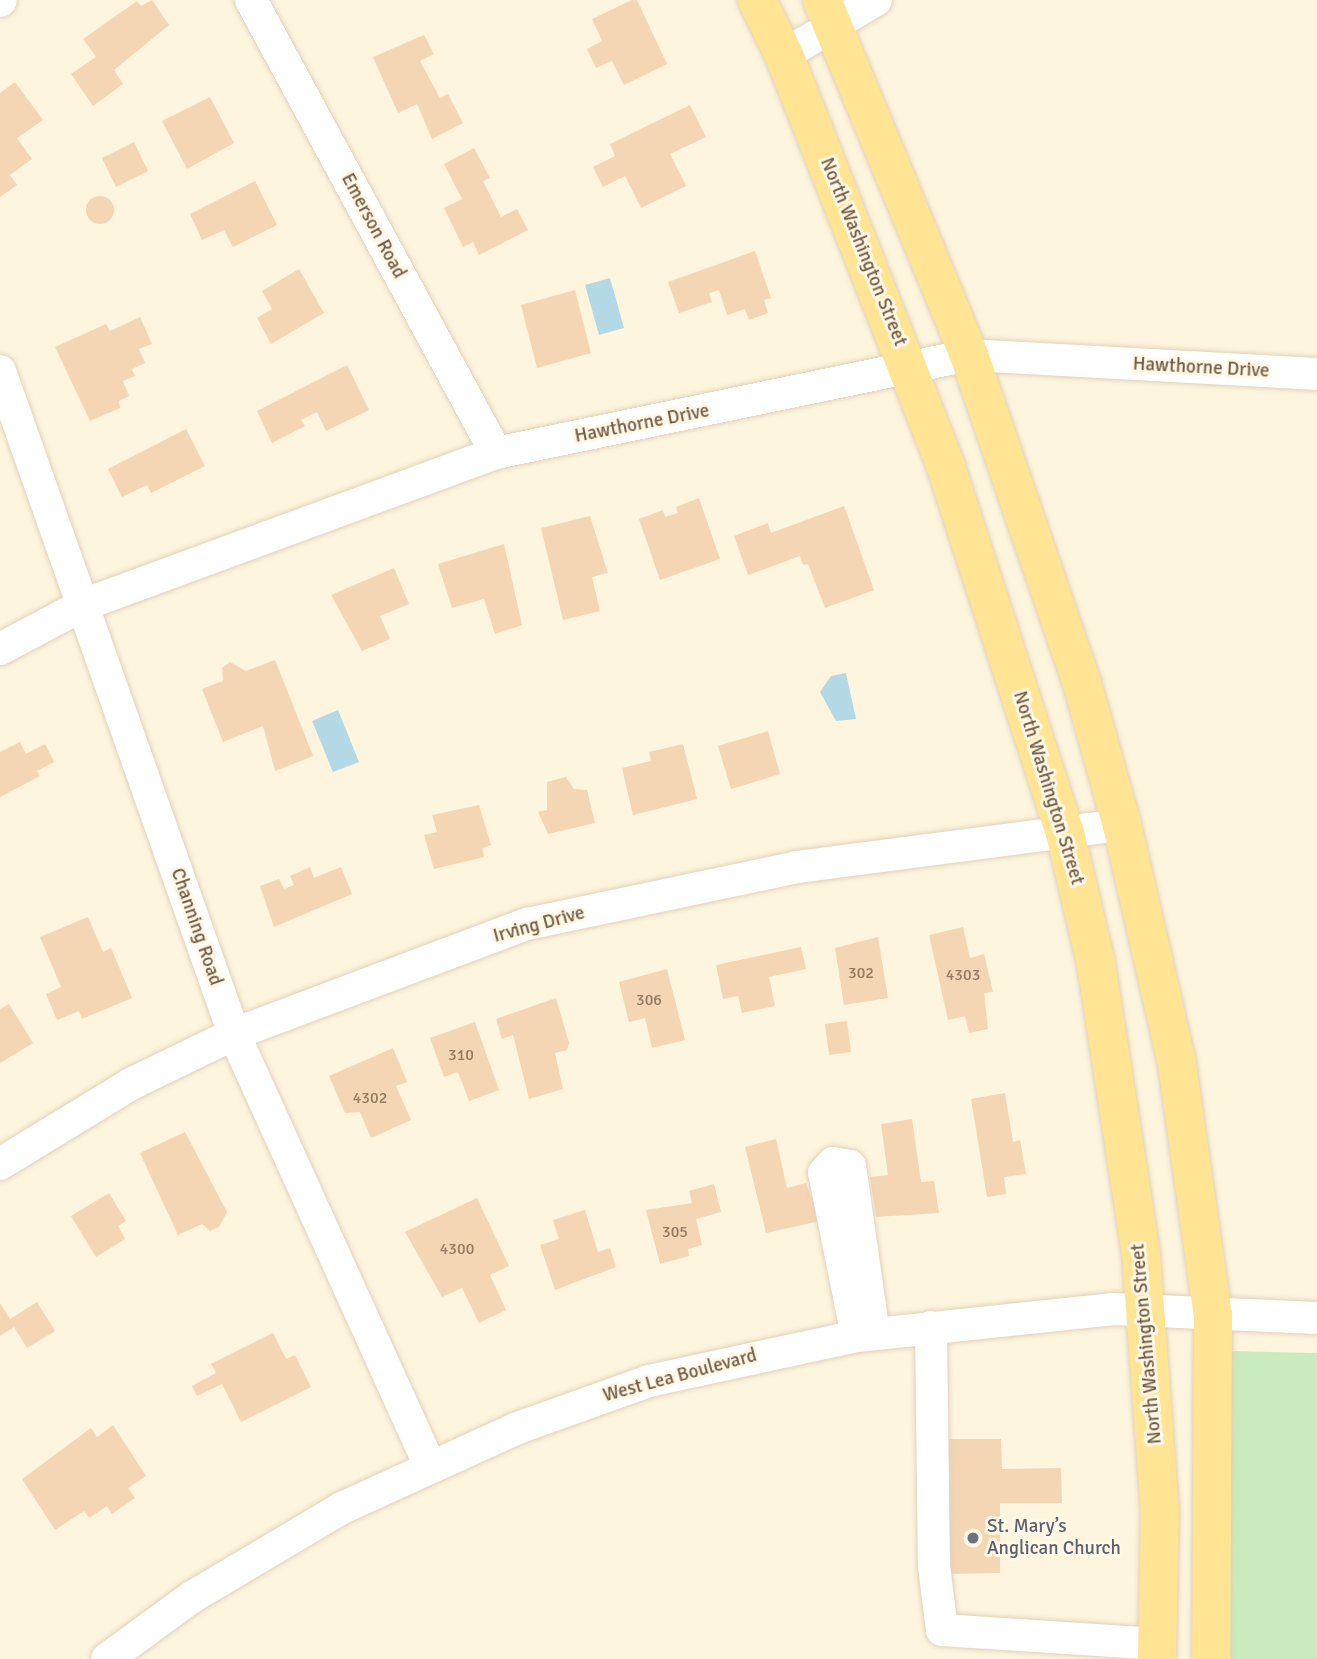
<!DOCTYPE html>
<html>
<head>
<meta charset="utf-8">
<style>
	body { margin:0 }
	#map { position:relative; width:1317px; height:1659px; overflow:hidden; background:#fdf5de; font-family:Signika,sans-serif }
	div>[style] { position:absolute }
	.green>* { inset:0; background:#caebbd }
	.water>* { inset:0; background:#b3d9e7 }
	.building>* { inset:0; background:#f4d6b5 }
	.round { border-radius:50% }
	.roads { filter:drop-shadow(0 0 2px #e1d1ba) drop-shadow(0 0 2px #e1d1ba) }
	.minor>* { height:32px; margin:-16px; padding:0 16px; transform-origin:16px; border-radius:16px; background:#fff }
	.major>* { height:38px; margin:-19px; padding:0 19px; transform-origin:19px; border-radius:19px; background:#ffe494 }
	.dots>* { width:19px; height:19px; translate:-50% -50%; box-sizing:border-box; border:4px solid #fff8e6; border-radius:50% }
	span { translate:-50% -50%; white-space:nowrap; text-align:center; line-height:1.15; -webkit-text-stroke:6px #fff8e6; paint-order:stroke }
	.number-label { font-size:16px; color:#947a62 }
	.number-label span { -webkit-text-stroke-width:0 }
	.street-label { font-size:19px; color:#745c46 }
	.worship-label { font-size:19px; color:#5b616d }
	.left { translate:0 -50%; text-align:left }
</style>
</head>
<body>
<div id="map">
	<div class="green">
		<i style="clip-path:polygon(1228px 1351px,1317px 1353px,1317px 1659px,1223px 1659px)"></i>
	</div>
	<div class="water">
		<i style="clip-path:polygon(610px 278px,624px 328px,599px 335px,585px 285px)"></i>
		<i style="clip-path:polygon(846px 673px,856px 719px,836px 721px,820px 692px,831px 676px)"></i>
		<i style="clip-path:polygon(338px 710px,359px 762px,333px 772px,312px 721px)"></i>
	</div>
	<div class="building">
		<i style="clip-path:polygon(152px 0,169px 25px,114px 70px,123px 84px,93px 106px,71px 74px,96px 57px,83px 39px,137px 1px,141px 6px)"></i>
		<i style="clip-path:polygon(632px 0,637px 0,667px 64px,624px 85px,612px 61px,596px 68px,587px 49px,602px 41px,592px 19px)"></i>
		<i style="clip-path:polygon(424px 35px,434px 54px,420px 61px,440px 98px,448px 94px,463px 123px,432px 139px,417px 104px,398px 113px,373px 57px)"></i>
		<i style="clip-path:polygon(15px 82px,43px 120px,17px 138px,32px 159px,10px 175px,17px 185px,0 197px,0 93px)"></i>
		<i style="clip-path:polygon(210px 97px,234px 143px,187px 169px,162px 121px)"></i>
		<i style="clip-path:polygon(690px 105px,706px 137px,670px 154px,686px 186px,641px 208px,625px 176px,603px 187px,593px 167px,615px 156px,610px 144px)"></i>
		<i style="clip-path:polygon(134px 142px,148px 171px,116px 187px,102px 158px)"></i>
		<i style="clip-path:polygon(474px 148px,490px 178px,483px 181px,501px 217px,517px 209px,528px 230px,479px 255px,473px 242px,463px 247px,444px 208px,462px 199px,444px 164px)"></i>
		<i style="clip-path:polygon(255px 181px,277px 225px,233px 247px,224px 230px,202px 240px,190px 214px)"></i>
		<i class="round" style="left:86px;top:196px;width:28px;height:28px"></i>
		<i style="clip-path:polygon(755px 251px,771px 298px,764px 300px,768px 313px,749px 320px,745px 309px,727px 315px,719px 290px,709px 293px,712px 302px,679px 313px,668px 282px)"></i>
		<i style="clip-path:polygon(299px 269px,324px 313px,271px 344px,257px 318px,272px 309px,262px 291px)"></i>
		<i style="clip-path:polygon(575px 290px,591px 353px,537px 368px,521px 305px)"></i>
		<i style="clip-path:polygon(140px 317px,152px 344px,139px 349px,145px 363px,132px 369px,135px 376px,123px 381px,129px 396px,119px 401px,120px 408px,90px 421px,55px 347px,106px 324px,110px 331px)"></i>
		<i style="clip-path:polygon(347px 365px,369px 410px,326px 431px,317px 412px,301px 420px,305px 426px,272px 443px,257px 411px)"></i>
		<i style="clip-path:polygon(186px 429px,205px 466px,151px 493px,147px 485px,122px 497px,108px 469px)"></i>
		<i style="clip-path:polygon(699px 498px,720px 559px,660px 580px,639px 519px,663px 510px,665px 517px,678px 513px,676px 507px)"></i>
		<i style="clip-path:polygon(844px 506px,874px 590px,825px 608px,808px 564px,803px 565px,800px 556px,748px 575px,734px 536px,768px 523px,771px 533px)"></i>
		<i style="clip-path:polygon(590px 516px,608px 573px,592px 577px,600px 611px,563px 620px,541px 528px)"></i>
		<i style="clip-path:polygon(504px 544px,522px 625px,495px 634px,484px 599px,452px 608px,438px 564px)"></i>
		<i style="clip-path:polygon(394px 568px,409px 604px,380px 616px,390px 639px,362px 651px,331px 595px)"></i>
		<i style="clip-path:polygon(275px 660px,313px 756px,275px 771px,263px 726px,223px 742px,202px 689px,223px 681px,222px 668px,230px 662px,246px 671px)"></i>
		<i style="clip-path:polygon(768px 731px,780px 774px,731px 789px,718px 746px)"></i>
		<i style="clip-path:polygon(20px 742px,26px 754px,45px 744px,54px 762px,37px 771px,40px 776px,0 797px,0 752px)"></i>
		<i style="clip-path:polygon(683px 744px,697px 799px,633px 815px,622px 768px,651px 761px,649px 752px)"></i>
		<i style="clip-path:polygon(566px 777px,574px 789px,587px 790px,595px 823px,548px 834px,538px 812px,547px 810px,547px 782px)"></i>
		<i style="clip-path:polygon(479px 805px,491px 845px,482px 848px,484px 857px,434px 869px,424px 835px,437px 832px,432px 815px)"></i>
		<i style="clip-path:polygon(310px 867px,314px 878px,341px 867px,352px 894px,274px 927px,260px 886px,279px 879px,284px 889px,294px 885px,290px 876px)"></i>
		<i style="clip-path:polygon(88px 917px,103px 952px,111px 948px,132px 998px,82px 1019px,79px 1011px,57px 1020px,46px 994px,61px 987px,40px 937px)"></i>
		<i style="clip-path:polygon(963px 927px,970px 958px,984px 954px,993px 992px,984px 993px,988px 1029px,969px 1033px,965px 1016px,948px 1020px,929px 935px)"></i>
		<i style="clip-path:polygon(878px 937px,888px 998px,844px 1005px,835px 948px)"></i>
		<i style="clip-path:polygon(801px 947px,806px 969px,769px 977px,775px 1006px,742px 1013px,738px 996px,723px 999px,716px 965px)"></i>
		<i style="clip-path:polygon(667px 969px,685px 1040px,652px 1048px,645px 1018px,629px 1022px,619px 982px)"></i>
		<i style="clip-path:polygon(556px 998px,569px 1043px,567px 1050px,555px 1053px,563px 1089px,529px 1099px,513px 1035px,502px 1039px,496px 1019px)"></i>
		<i style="clip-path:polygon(9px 1004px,33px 1043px,0 1063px,0 1009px)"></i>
		<i style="clip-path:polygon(847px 1021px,851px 1052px,829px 1055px,825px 1024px)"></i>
		<i style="clip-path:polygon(475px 1022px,499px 1090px,469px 1101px,458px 1072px,444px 1077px,430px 1038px)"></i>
		<i style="clip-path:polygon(393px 1048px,407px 1082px,396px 1086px,411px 1120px,371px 1138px,360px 1112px,345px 1113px,329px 1076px)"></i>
		<i style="clip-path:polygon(1005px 1093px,1013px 1142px,1020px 1140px,1026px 1174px,1004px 1177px,1006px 1194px,987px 1197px,971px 1099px)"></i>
		<i style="clip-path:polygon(912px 1119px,921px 1182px,934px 1181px,939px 1213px,876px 1217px,870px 1177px,888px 1175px,881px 1124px)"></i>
		<i style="clip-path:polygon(185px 1132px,227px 1212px,219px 1227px,210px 1231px,202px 1224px,178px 1235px,140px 1153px)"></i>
		<i style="clip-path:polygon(776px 1139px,787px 1188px,806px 1183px,820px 1221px,766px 1233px,745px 1147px)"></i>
		<i style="clip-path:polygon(714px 1184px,721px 1212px,696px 1219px,702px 1245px,688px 1249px,689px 1256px,660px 1264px,646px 1210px,692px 1203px,689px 1191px)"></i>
		<i style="clip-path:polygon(109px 1193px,126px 1221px,118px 1226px,125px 1239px,96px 1257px,71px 1216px)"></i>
		<i style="clip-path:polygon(477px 1198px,509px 1266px,490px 1275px,506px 1310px,479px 1323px,462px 1288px,442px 1297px,405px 1232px)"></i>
		<i style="clip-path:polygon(585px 1210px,598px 1252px,610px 1248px,616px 1267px,555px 1290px,540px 1245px,559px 1239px,553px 1220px)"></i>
		<i style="clip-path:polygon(37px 1302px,55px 1331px,27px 1348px,14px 1327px,0 1336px,0 1303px,10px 1319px)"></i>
		<i style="clip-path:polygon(273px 1333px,286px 1359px,295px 1355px,311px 1387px,241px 1422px,222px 1384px,197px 1396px,192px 1386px,216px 1373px,211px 1364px)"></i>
		<i style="clip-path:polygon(113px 1425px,146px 1476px,128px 1488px,135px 1498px,112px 1514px,107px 1506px,89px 1518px,84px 1511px,55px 1530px,22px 1479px,91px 1428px,97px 1437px)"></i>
		<i style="clip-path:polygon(946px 1439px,1001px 1439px,1002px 1469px,1061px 1468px,1062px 1503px,1000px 1503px,1000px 1573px,947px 1574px)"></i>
	</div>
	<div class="roads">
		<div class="minor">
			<i style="left:251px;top:0;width:515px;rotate:61.59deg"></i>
			<i style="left:0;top:1px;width:1px;rotate:-45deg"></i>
			<i style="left:784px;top:55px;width:107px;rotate:-30.9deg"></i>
			<i style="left:0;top:371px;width:703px;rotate:70.56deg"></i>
			<i style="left:234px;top:1034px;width:475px;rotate:65.6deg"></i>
			<i style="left:0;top:649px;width:94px;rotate:-27.9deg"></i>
			<i style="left:83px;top:605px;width:440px;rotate:-20.2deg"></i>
			<i style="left:496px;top:453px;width:483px;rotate:-11.7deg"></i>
			<i style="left:969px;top:355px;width:349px;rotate:3.1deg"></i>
			<i style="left:0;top:1164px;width:153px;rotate:-31.4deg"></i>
			<i style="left:131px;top:1084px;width:114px;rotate:-25.9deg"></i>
			<i style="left:234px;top:1034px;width:313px;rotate:-20.6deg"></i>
			<i style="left:527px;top:924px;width:276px;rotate:-11.9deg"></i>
			<i style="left:797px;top:867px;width:328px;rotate:-7.4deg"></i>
			<i style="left:931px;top:1327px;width:239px;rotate:89.3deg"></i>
			<i style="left:934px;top:1566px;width:64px;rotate:82.9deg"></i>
			<i style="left:942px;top:1630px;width:215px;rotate:3.7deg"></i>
			<i style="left:857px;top:1336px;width:166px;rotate:-101.4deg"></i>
			<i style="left:824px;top:1173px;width:13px;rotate:-48deg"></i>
			<i style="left:833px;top:1163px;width:17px;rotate:10deg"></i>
			<i style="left:850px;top:1166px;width:170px;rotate:81.9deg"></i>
			<i style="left:107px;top:1659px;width:105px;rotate:-36.1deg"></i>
			<i style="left:192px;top:1597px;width:174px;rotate:-30.7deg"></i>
			<i style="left:342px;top:1508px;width:190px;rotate:-24.5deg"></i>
			<i style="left:515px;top:1429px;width:142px;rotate:-19.7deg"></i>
			<i style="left:649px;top:1381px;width:213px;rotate:-12.2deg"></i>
			<i style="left:857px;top:1336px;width:256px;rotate:-6deg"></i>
			<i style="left:1112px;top:1309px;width:205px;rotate:2.5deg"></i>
		</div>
		<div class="major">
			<i style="left:757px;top:0;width:61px;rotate:63.9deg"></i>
			<i style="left:784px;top:55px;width:443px;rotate:68.5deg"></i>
			<i style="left:946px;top:467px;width:385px;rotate:72deg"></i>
			<i style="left:1065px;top:833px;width:134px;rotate:76.6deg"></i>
			<i style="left:1096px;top:963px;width:294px;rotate:81.2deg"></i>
			<i style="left:1141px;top:1254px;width:257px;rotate:85.8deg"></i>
			<i style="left:1160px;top:1510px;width:149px;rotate:91.2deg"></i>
			<i style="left:822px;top:0;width:384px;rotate:67.5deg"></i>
			<i style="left:969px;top:355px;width:347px;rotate:71deg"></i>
			<i style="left:1082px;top:683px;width:148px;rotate:74.3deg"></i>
			<i style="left:1122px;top:825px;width:245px;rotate:77deg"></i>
			<i style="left:1177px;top:1064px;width:255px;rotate:81.9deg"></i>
			<i style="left:1213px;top:1316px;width:343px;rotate:90.3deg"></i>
		</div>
	</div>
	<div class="dots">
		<i style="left:973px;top:1538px;background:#6b7280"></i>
	</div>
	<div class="number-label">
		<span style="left:861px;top:973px">302</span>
		<span style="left:963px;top:975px">4303</span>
		<span style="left:649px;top:1000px">306</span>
		<span style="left:461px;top:1055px">310</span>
		<span style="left:370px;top:1098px">4302</span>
		<span style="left:675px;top:1232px">305</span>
		<span style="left:457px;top:1249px">4300</span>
	</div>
	<div class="street-label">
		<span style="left:373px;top:226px;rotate:62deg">Emerson Road</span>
		<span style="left:863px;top:252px;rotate:68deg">North Washington Street</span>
		<span style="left:1201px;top:368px;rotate:3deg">Hawthorne Drive</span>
		<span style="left:642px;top:424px;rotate:-11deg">Hawthorne Drive</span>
		<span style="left:1048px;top:788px;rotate:73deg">North Washington Street</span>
		<span style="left:539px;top:925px;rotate:-15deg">Irving Drive</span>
		<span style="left:196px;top:927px;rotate:71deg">Channing Road</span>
		<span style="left:1147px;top:1344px;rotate:-95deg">North Washington Street</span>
		<span style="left:680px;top:1376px;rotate:-15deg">West Lea Boulevard</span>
	</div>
	<div class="worship-label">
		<span class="left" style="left:987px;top:1538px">St. Mary’s<br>Anglican Church</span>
	</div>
</div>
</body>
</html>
